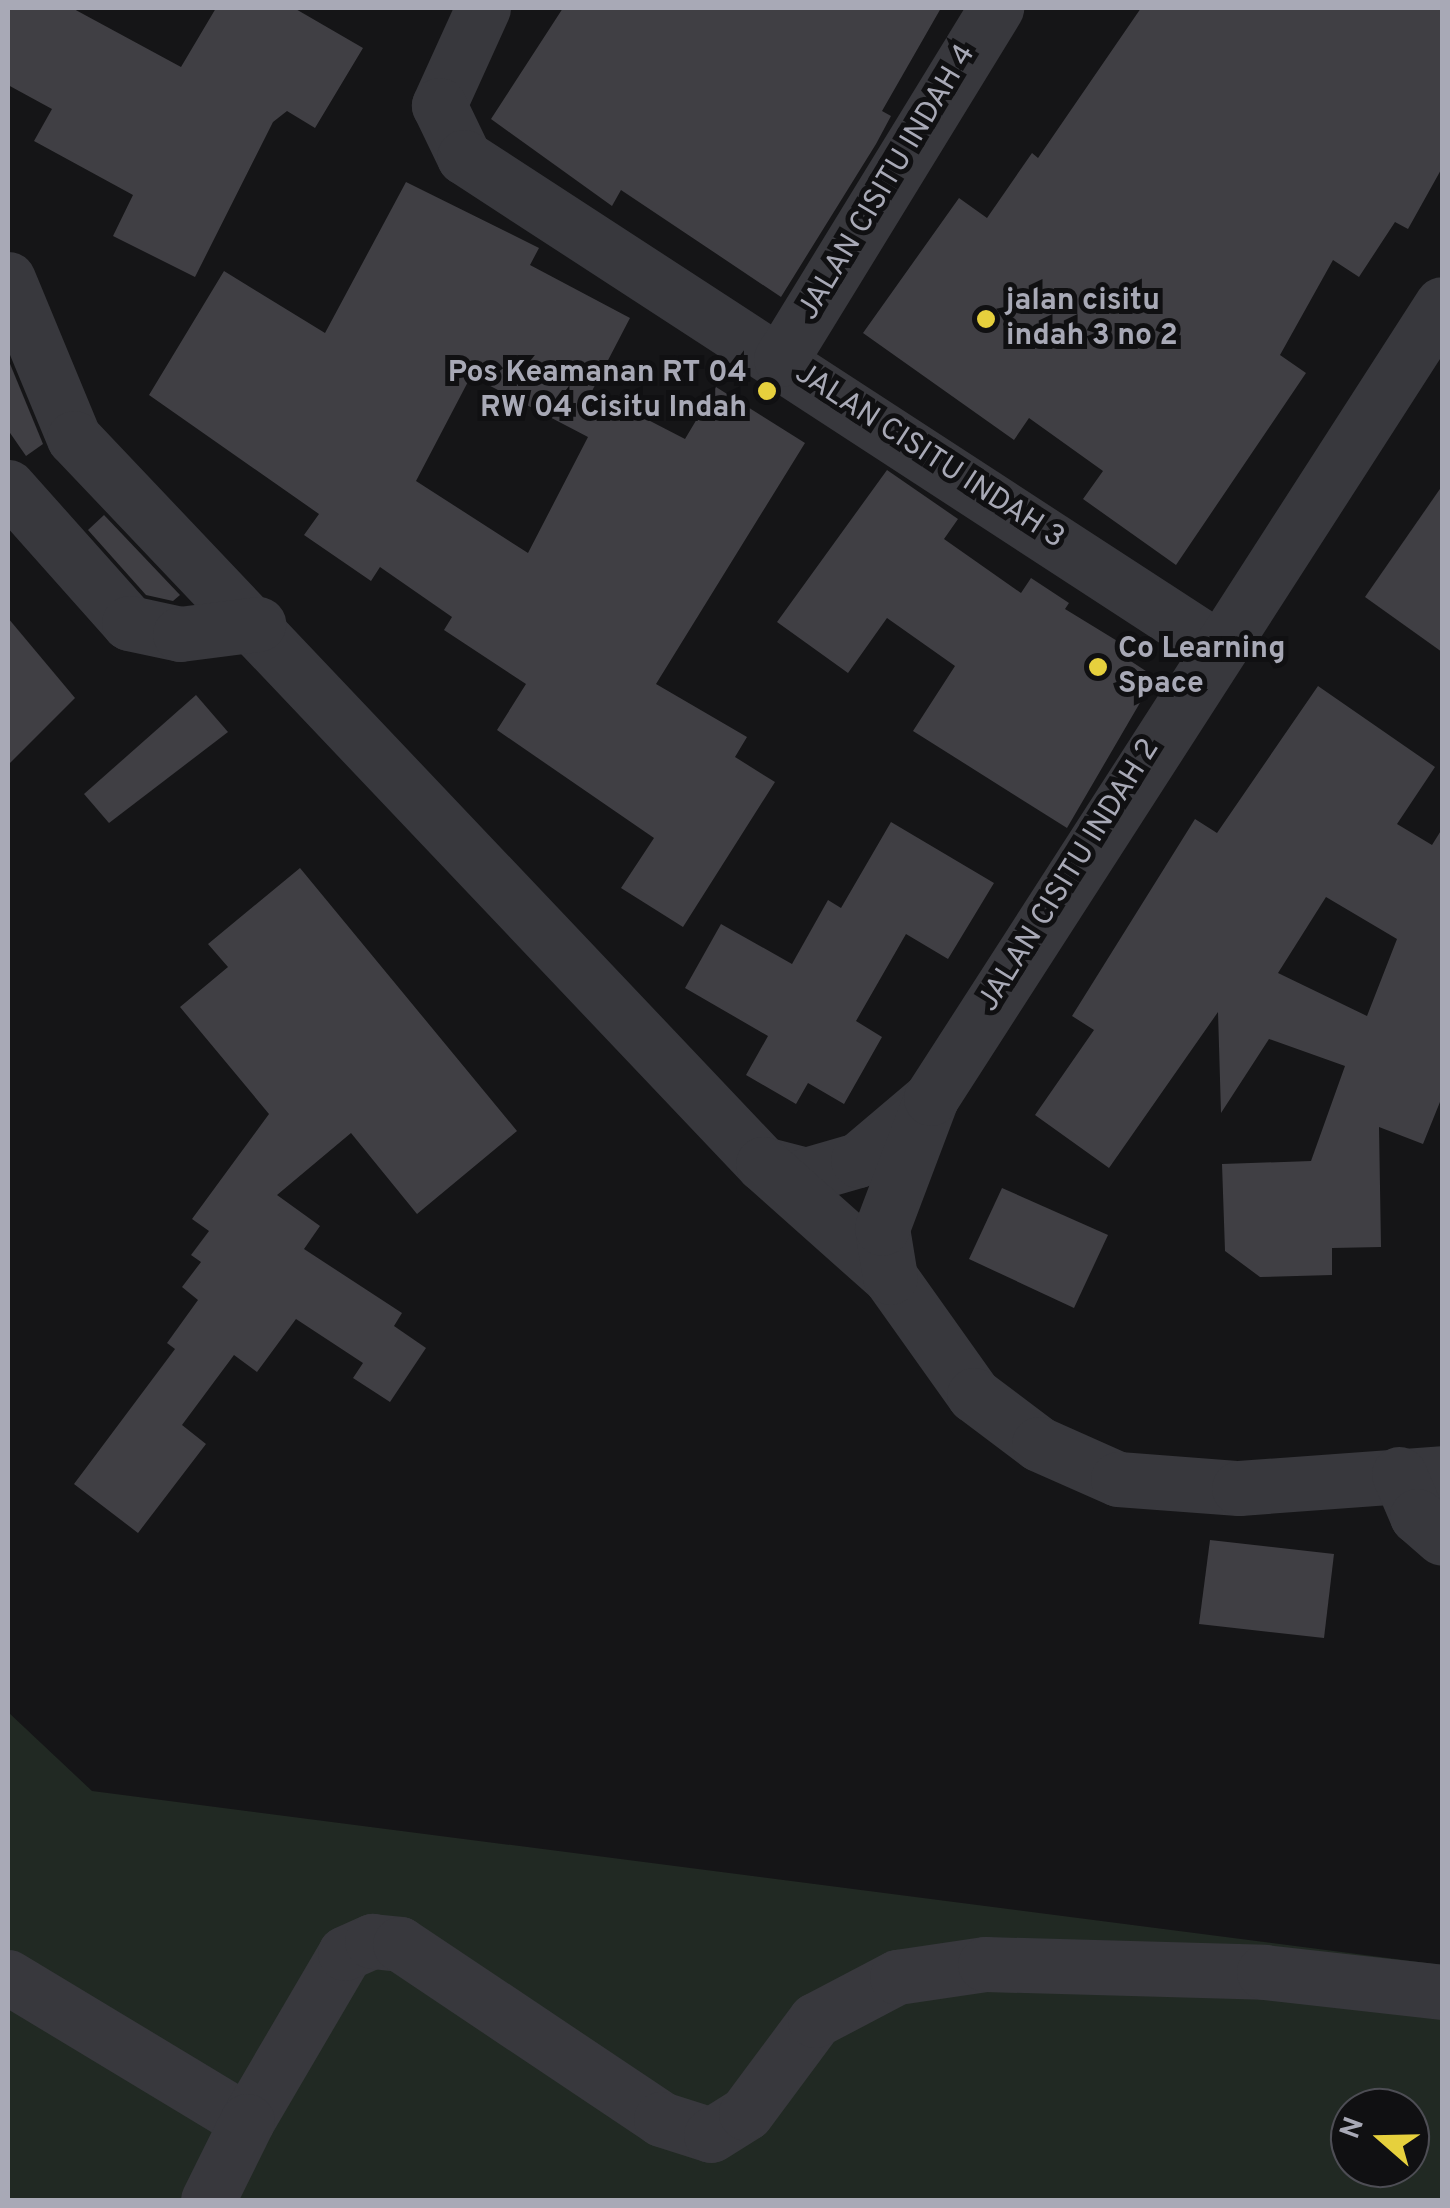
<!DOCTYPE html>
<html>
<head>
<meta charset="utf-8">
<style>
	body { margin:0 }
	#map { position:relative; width:1450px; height:2208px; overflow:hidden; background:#151517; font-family:Overpass,sans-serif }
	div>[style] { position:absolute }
	.green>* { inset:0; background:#212923 }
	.building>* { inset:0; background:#403f44 }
	.minor>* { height:55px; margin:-27.5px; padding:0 27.5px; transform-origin:27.5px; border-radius:27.5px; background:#38383d }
	.dots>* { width:28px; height:28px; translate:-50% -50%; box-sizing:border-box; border:5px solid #101012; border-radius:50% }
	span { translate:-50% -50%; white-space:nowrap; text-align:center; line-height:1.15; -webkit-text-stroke:10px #101012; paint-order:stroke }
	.street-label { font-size:30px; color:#a8a9b6 }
	.poi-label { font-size:30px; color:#a8a9b6; font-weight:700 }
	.left { translate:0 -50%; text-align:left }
	.right { translate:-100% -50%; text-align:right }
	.frame { position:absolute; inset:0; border:10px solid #a8a9b6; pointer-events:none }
	.north { position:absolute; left:1330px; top:2088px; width:100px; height:100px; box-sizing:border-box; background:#101012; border:2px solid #4d4d54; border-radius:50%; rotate:290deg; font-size:28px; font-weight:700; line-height:40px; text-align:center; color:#a8a9b6 }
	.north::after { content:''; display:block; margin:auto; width:35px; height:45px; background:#e6d03d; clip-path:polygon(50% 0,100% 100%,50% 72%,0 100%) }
</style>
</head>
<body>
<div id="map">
	<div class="green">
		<i style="clip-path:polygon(evenodd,8px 1712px,92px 1791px,1442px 1965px,1442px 2200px,8px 2200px,8px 1712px,1350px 2108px,1410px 2108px,1410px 2168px,1350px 2168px,1350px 2108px)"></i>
	</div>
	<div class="building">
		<i style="clip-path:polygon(8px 8px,72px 8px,181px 67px,216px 8px,294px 8px,363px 48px,315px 128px,287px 111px,273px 122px,195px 277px,113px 236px,133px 195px,34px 141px,52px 109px,8px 85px)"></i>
		<i style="clip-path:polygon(563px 8px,941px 8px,882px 111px,891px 116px,876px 144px,781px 297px,621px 190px,612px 206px,491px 119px)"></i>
		<i style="clip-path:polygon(1141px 8px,1442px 8px,1442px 168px,1408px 229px,1395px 222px,1359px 277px,1333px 260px,1280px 355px,1306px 373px,1176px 565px,1083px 499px,1103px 471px,1029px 418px,1014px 440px,863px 333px,959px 198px,987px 218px,1032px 153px,1038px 158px)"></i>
		<i style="clip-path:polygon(evenodd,406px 182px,539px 248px,530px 265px,630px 318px,592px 391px,685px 439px,716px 387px,805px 443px,656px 684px,747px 737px,735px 757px,775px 782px,683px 927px,621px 888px,654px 838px,497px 730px,526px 684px,444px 630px,452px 617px,380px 567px,371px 581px,304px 535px,319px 514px,149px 395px,224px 271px,325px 333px,406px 182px,471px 376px,588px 437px,528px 553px,416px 481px,471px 376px)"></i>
		<i style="clip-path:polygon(8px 359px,43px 444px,26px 456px,8px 430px)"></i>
		<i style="clip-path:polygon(887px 470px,958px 519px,944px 539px,1021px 593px,1031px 578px,1069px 603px,1065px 609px,1132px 650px,1126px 658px,1155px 677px,1067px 828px,913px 731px,955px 666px,887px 618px,848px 673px,777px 622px)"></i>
		<i style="clip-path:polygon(1442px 486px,1442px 652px,1365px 597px)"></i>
		<i style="clip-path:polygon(104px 515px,180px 595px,173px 601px,146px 595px,88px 530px)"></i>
		<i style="clip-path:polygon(8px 618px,75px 698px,8px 765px)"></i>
		<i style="clip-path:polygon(evenodd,1318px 686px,1435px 767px,1397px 824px,1432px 845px,1442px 829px,1442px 1097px,1423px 1144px,1379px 1127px,1381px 1247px,1332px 1248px,1332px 1275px,1260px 1277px,1225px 1251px,1222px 1164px,1311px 1161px,1345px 1066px,1269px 1039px,1221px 1113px,1218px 1012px,1109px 1168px,1035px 1115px,1094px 1030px,1072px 1016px,1195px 819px,1217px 833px,1318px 686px,1326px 897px,1397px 939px,1367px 1016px,1278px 973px,1326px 897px)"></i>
		<i style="clip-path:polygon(196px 695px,228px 732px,109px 823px,84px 794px)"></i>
		<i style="clip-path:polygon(891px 822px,994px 883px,948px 959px,906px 934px,856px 1021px,882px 1037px,844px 1104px,808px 1083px,796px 1104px,746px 1075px,768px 1036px,685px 988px,721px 924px,792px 964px,828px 900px,841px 908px)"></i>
		<i style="clip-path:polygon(300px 868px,517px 1131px,417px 1214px,351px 1133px,277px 1195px,320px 1226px,304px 1249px,402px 1313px,394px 1326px,426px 1348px,390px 1402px,353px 1378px,363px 1363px,296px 1319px,257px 1372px,234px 1355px,182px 1425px,206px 1444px,138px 1533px,74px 1484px,175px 1349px,167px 1343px,198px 1300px,182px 1287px,201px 1262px,191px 1255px,209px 1231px,192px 1219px,269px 1114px,180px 1007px,228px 967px,208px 944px)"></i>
		<i style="clip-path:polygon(1002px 1188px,1108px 1235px,1074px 1308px,969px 1259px)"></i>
		<i style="clip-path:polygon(1210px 1540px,1334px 1554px,1324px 1638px,1199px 1624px)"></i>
	</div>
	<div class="minor">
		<i style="left:483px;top:8px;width:107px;rotate:114.4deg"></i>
		<i style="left:439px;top:105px;width:58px;rotate:64.3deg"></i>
		<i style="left:464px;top:157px;width:896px;rotate:33.07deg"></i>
		<i style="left:8px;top:279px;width:172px;rotate:67.5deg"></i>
		<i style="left:74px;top:438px;width:1001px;rotate:46.5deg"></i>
		<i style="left:763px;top:1164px;width:44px;rotate:14.3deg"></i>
		<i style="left:806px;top:1175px;width:54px;rotate:-16.1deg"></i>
		<i style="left:858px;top:1160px;width:96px;rotate:-40.3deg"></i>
		<i style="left:781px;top:359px;width:412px;rotate:-58.5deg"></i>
		<i style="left:8px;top:487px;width:182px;rotate:48.3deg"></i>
		<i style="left:129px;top:623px;width:52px;rotate:12.2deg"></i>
		<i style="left:180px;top:634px;width:79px;rotate:-7.3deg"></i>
		<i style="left:763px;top:1164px;width:170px;rotate:41.7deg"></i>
		<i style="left:890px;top:1277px;width:145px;rotate:54.6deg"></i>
		<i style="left:974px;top:1395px;width:81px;rotate:37deg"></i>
		<i style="left:1039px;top:1444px;width:86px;rotate:23.9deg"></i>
		<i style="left:1118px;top:1479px;width:121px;rotate:4.3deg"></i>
		<i style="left:1239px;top:1488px;width:204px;rotate:-4.2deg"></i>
		<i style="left:890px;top:1277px;width:50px;rotate:-99.3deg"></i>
		<i style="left:882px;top:1228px;width:139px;rotate:-69.3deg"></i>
		<i style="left:931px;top:1098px;width:944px;rotate:-57.24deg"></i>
		<i style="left:1399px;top:1474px;width:46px;rotate:66.8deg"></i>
		<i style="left:1417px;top:1516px;width:33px;rotate:41deg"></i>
		<i style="left:8px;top:1977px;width:279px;rotate:31.1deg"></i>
		<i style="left:247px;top:2121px;width:194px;rotate:-59.7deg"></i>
		<i style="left:345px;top:1953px;width:30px;rotate:-24deg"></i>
		<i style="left:372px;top:1941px;width:28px;rotate:6deg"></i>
		<i style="left:400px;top:1944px;width:314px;rotate:33.8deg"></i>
		<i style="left:661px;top:2119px;width:52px;rotate:17.7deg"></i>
		<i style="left:711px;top:2135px;width:41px;rotate:-32.2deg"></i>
		<i style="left:746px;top:2113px;width:116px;rotate:-53.4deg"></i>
		<i style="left:815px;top:2020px;width:93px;rotate:-27.7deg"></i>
		<i style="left:897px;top:1977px;width:89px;rotate:-8.4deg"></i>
		<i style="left:985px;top:1964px;width:279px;rotate:1.6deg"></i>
		<i style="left:1264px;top:1972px;width:179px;rotate:6.4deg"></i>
		<i style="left:208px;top:2200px;width:88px;rotate:-63.7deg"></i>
	</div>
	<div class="dots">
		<i style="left:986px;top:319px;background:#e6d03d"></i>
		<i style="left:767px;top:391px;background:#e6d03d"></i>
		<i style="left:1098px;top:667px;background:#e6d03d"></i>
	</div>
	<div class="street-label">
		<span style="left:888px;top:183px;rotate:-59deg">JALAN CISITU INDAH 4</span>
		<span style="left:929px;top:457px;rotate:33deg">JALAN CISITU INDAH 3</span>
		<span style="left:1070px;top:876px;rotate:-58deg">JALAN CISITU INDAH 2</span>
	</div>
	<div class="poi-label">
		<span class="left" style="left:1006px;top:319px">jalan cisitu<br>indah 3 no 2</span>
		<span class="right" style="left:747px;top:391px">Pos Keamanan RT 04<br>RW 04 Cisitu Indah</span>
		<span class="left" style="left:1118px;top:667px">Co Learning<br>Space</span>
	</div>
	<div class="frame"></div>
	<div class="north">N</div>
</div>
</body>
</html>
